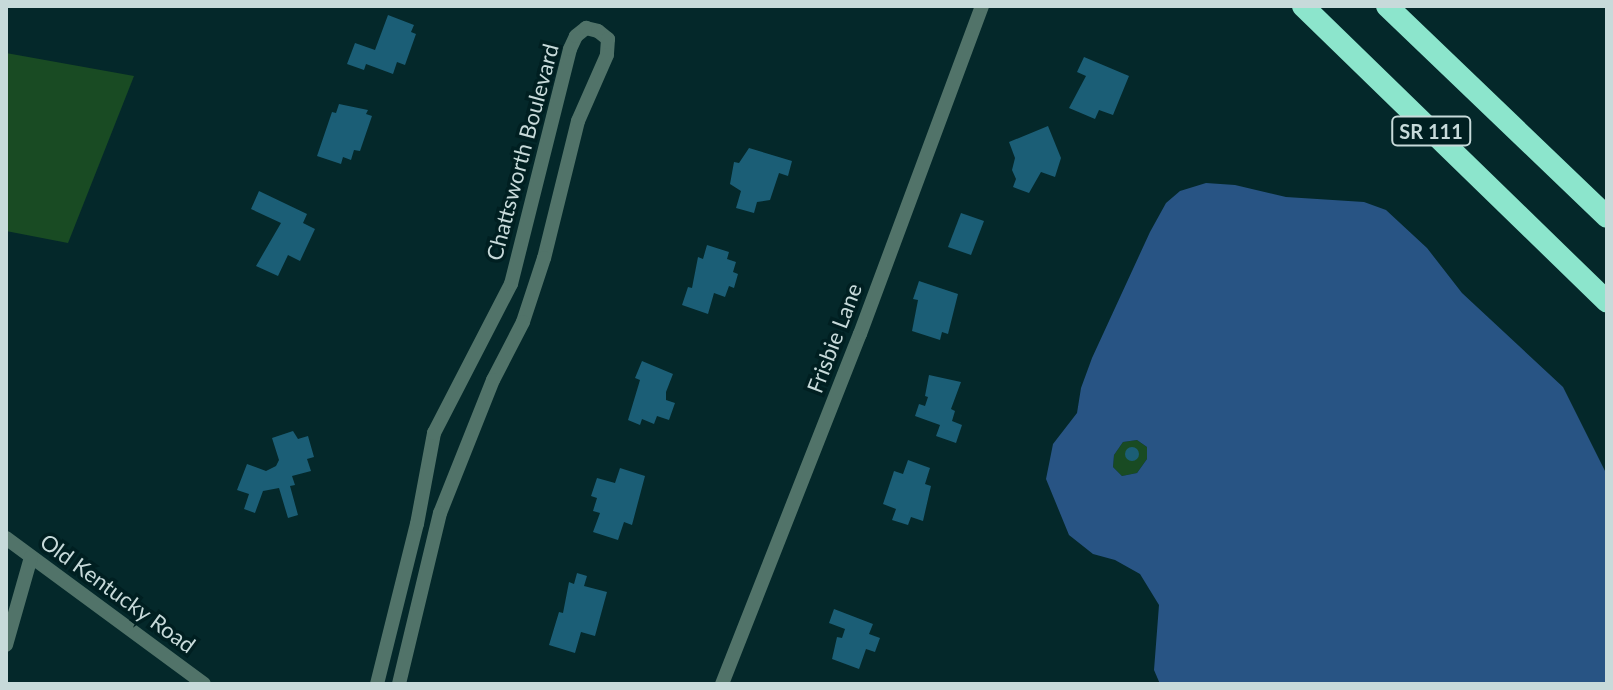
<!DOCTYPE html>
<html>
<head>
<meta charset="utf-8">
<style>
	body { margin:0 }
	#map { position:relative; width:1613px; height:690px; overflow:hidden; background:#04282a; font-family:Lato,sans-serif }
	div>[style] { position:absolute }
	.green>* { inset:0; background:#194b23 }
	.water>* { inset:0; background:#285484 }
	.building>* { inset:0; background:#1b5e76 }
	.round { border-radius:50% }
	.minor>* { height:14px; margin:-7px; padding:0 7px; transform-origin:7px; border-radius:7px; background:#517369 }
	.highway>* { height:22px; margin:-11px; padding:0 11px; transform-origin:11px; border-radius:11px; background:#8ce5cc }
	span { translate:-50% -50%; white-space:nowrap; text-align:center; line-height:1.15; -webkit-text-stroke:7px #001f21; paint-order:stroke }
	.shield-label span { padding:2px 6px; background:#001f21; border:2px solid; border-radius:6px; -webkit-text-stroke-width:0 }
	.shield-label { font-size:20px; color:#c7dada; font-weight:700 }
	.street-label { font-size:22px; color:#c7dada }
	.frame { position:absolute; inset:0; border:8px solid #c7dada; pointer-events:none }
</style>
</head>
<body>
<div id="map">
	<div class="green">
		<i style="clip-path:polygon(6px 53px,134px 76px,68px 243px,6px 231px)"></i>
		<i style="clip-path:polygon(1137px 440px,1147px 447px,1147px 459px,1137px 473px,1122px 476px,1113px 467px,1114px 455px,1123px 442px)"></i>
	</div>
	<div class="water">
		<i style="clip-path:polygon(evenodd,1206px 183px,1235px 185px,1286px 197px,1364px 202px,1386px 210px,1427px 248px,1462px 293px,1563px 387px,1607px 475px,1607px 684px,1160px 684px,1154px 670px,1159px 605px,1140px 574px,1115px 560px,1093px 554px,1069px 535px,1046px 479px,1053px 444px,1077px 413px,1081px 388px,1092px 358px,1150px 232px,1166px 203px,1180px 191px,1206px 183px,1137px 440px,1147px 447px,1147px 459px,1137px 473px,1122px 476px,1113px 467px,1114px 455px,1123px 442px,1137px 440px)"></i>
	</div>
	<div class="building">
		<i style="clip-path:polygon(388px 15px,414px 25px,411px 32px,416px 34px,405px 65px,397px 62px,393px 74px,366px 64px,364px 70px,347px 64px,355px 43px,375px 50px)"></i>
		<i style="clip-path:polygon(1084px 57px,1129px 76px,1113px 115px,1099px 110px,1095px 119px,1069px 108px,1086px 76px,1077px 72px)"></i>
		<i style="clip-path:polygon(339px 104px,368px 110px,366px 114px,372px 116px,360px 151px,354px 150px,351px 160px,343px 157px,341px 164px,317px 156px,332px 112px,336px 113px)"></i>
		<i style="clip-path:polygon(1048px 126px,1061px 158px,1055px 177px,1041px 172px,1029px 193px,1013px 187px,1016px 179px,1012px 170px,1015px 158px,1009px 142px)"></i>
		<i style="clip-path:polygon(749px 148px,792px 161px,788px 176px,779px 173px,770px 200px,757px 202px,754px 213px,736px 208px,741px 191px,730px 184px,734px 162px,739px 163px)"></i>
		<i style="clip-path:polygon(259px 191px,307px 214px,303px 223px,315px 229px,300px 261px,288px 255px,278px 276px,256px 266px,281px 223px,251px 209px)"></i>
		<i style="clip-path:polygon(961px 213px,984px 221px,971px 255px,948px 247px)"></i>
		<i style="clip-path:polygon(707px 245px,729px 252px,727px 259px,736px 262px,733px 272px,738px 274px,734px 288px,729px 286px,725px 297px,714px 293px,708px 314px,682px 305px,688px 287px,692px 288px,698px 257px,703px 259px)"></i>
		<i style="clip-path:polygon(919px 281px,958px 294px,948px 334px,942px 332px,940px 340px,912px 331px,918px 300px,913px 299px)"></i>
		<i style="clip-path:polygon(642px 361px,673px 374px,666px 392px,666px 400px,675px 403px,669px 420px,657px 416px,654px 424px,642px 419px,640px 425px,628px 420px,640px 380px,635px 378px)"></i>
		<i style="clip-path:polygon(929px 375px,961px 382px,951px 409px,955px 411px,952px 421px,962px 425px,956px 443px,936px 436px,940px 425px,915px 416px,919px 404px,925px 406px,928px 397px,925px 396px)"></i>
		<i style="clip-path:polygon(293px 431px,298px 439px,308px 436px,314px 457px,307px 459px,311px 471px,292px 476px,295px 485px,290px 486px,298px 515px,288px 518px,279px 488px,263px 491px,255px 513px,244px 509px,249px 494px,237px 490px,247px 464px,266px 471px,276px 466px,279px 460px,272px 438px)"></i>
		<i class="round" style="left:1125px;top:447px;width:14px;height:14px"></i>
		<i style="clip-path:polygon(908px 460px,930px 468px,925px 484px,931px 486px,923px 521px,911px 517px,908px 525px,892px 520px,896px 509px,883px 504px,894px 471px,903px 474px)"></i>
		<i style="clip-path:polygon(620px 468px,645px 476px,632px 525px,624px 522px,618px 540px,593px 532px,600px 513px,593px 511px,597px 498px,591px 496px,597px 478px,615px 483px)"></i>
		<i style="clip-path:polygon(577px 573px,587px 576px,584px 586px,607px 592px,595px 636px,581px 632px,575px 653px,549px 645px,559px 612px,563px 613px,569px 582px,574px 584px)"></i>
		<i style="clip-path:polygon(834px 609px,873px 624px,869px 634px,880px 638px,875px 652px,866px 649px,859px 669px,832px 659px,837px 637px,842px 638px,845px 629px,829px 623px)"></i>
	</div>
	<div class="minor">
		<i style="left:6px;top:538px;width:246px;rotate:36.4deg"></i>
		<i style="left:6px;top:645px;width:91px;rotate:-74.1deg"></i>
		<i style="left:377px;top:684px;width:165px;rotate:-76deg"></i>
		<i style="left:417px;top:524px;width:93px;rotate:-79.4deg"></i>
		<i style="left:434px;top:433px;width:168px;rotate:-62.7deg"></i>
		<i style="left:511px;top:284px;width:242px;rotate:-75.9deg"></i>
		<i style="left:570px;top:49px;width:14px;rotate:-65deg"></i>
		<i style="left:576px;top:36px;width:13px;rotate:-39deg"></i>
		<i style="left:586px;top:28px;width:12px;rotate:14deg"></i>
		<i style="left:598px;top:31px;width:13px;rotate:39deg"></i>
		<i style="left:608px;top:39px;width:16px;rotate:94deg"></i>
		<i style="left:607px;top:55px;width:72px;rotate:113.7deg"></i>
		<i style="left:578px;top:121px;width:141px;rotate:103.9deg"></i>
		<i style="left:544px;top:258px;width:67px;rotate:108.2deg"></i>
		<i style="left:523px;top:322px;width:65px;rotate:117.3deg"></i>
		<i style="left:493px;top:380px;width:143px;rotate:111.7deg"></i>
		<i style="left:440px;top:513px;width:176px;rotate:103.5deg"></i>
		<i style="left:722px;top:684px;width:376px;rotate:-68.5deg"></i>
		<i style="left:860px;top:334px;width:350px;rotate:-69.6deg"></i>
	</div>
	<div class="highway">
		<i style="left:1303px;top:6px;width:424px;rotate:44.2deg"></i>
		<i style="left:1387px;top:6px;width:305px;rotate:43.8deg"></i>
	</div>
	<div class="shield-label">
		<span style="left:1431px;top:131px">SR 111</span>
	</div>
	<div class="street-label">
		<span style="left:522px;top:152px;rotate:-75deg">Chattsworth Boulevard</span>
		<span style="left:834px;top:338px;rotate:-69deg">Frisbie Lane</span>
		<span style="left:118px;top:593px;rotate:36deg">Old Kentucky Road</span>
	</div>
	<div class="frame"></div>
</div>
</body>
</html>
